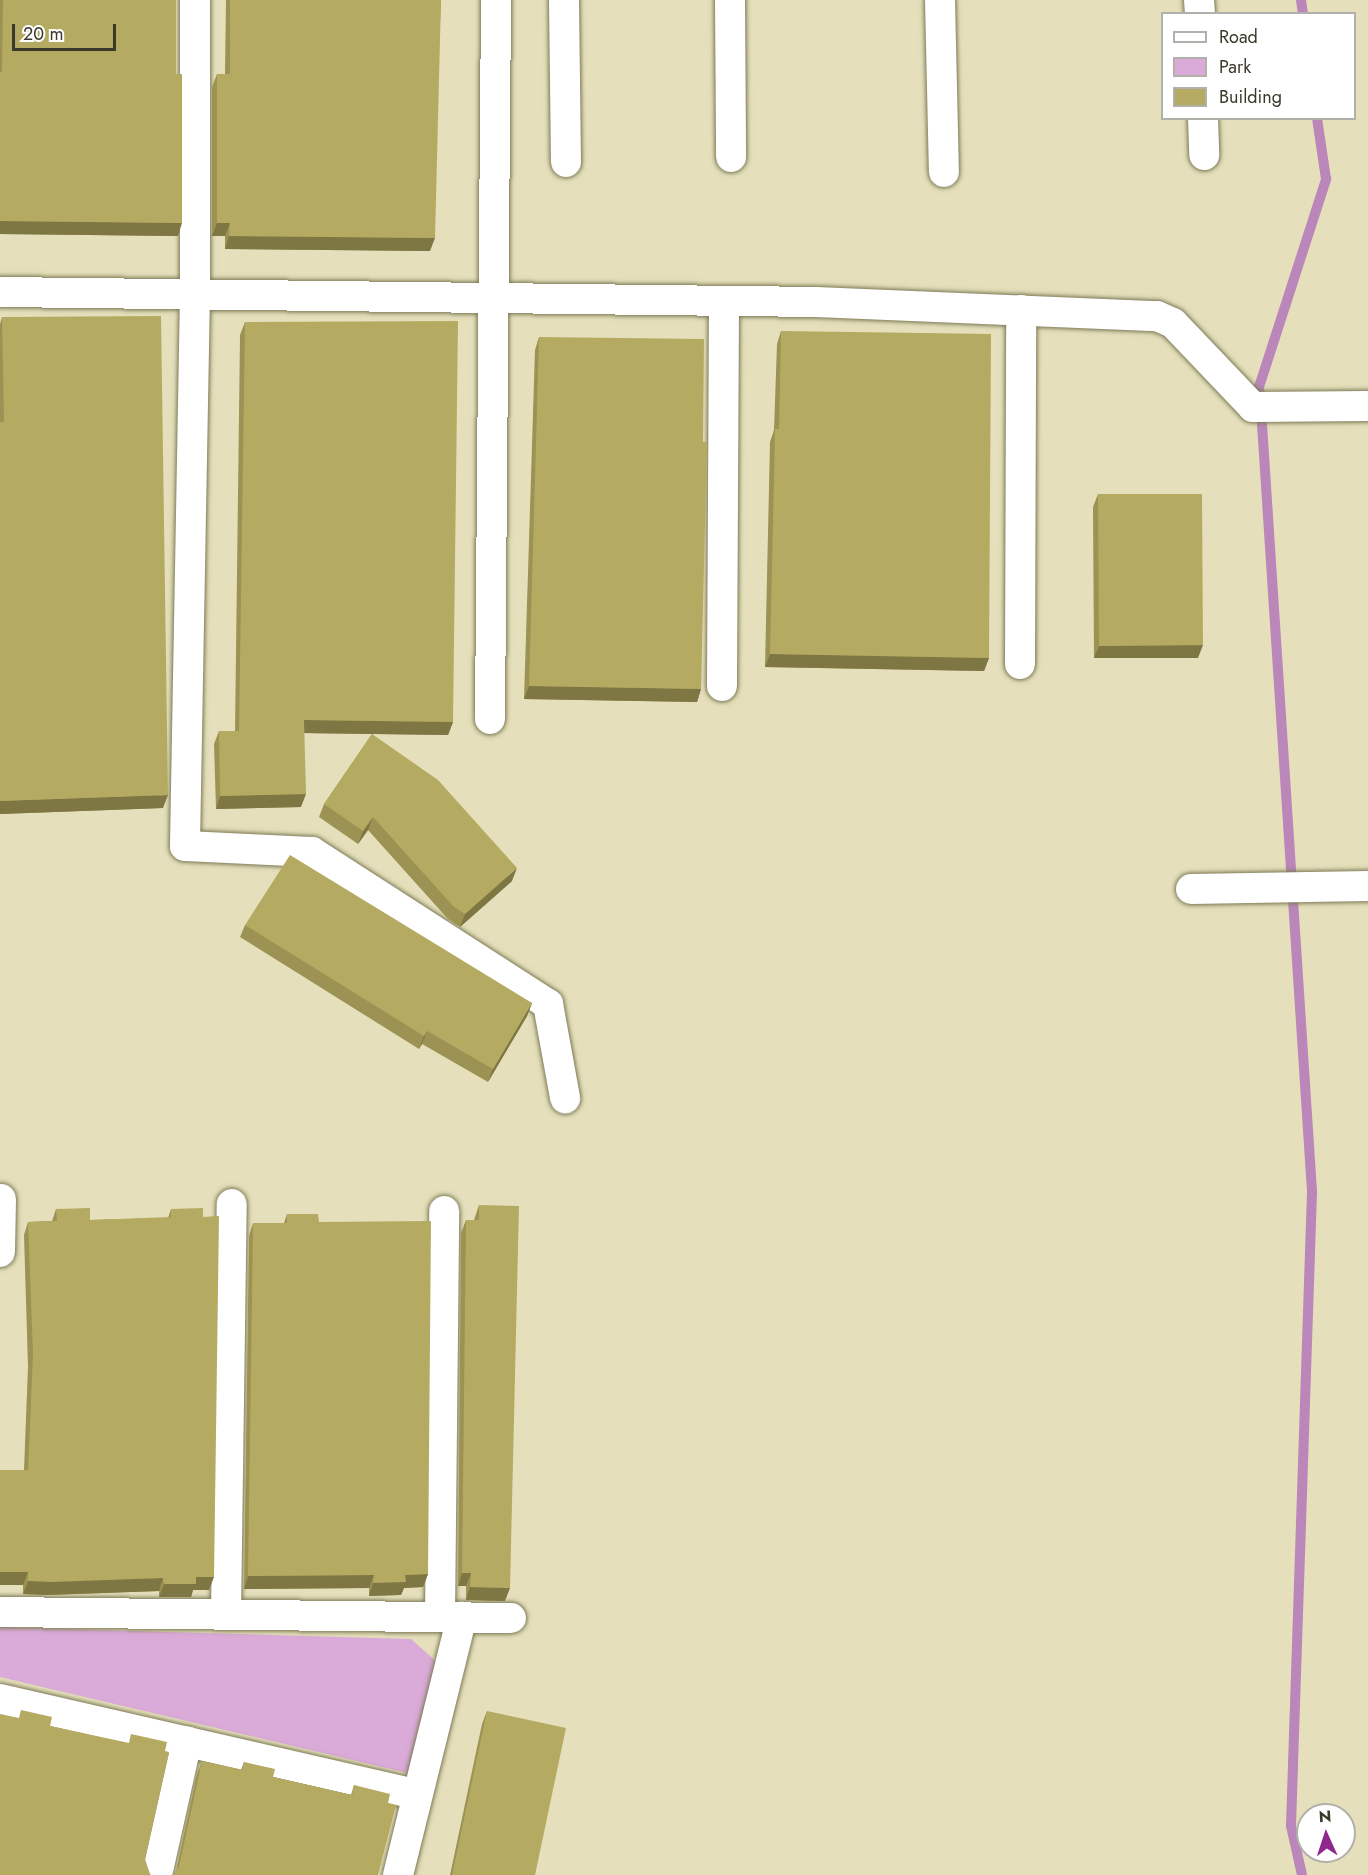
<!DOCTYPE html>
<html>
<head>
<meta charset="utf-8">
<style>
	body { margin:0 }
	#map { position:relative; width:1368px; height:1875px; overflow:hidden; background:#e5e0bb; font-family:Jost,sans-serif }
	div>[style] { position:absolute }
	.green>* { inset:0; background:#daaad8 }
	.stream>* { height:10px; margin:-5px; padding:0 5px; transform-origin:5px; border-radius:5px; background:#bb86b9 }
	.roads { filter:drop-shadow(0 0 2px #7e7a57) drop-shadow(0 0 2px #7e7a57) }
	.minor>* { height:30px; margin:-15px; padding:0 15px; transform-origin:15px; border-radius:15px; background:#fff }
	.wall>* { inset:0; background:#9b9253 }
	.shaded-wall>* { inset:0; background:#7e7744 }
	.building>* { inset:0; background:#b4aa61 }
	span { translate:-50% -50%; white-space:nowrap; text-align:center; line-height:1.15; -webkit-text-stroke:6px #fff; paint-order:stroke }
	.legend { position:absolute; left:1161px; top:12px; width:195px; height:108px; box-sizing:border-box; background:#fff; border:2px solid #b1b0aa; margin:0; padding:8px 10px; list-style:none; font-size:18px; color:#3b392a }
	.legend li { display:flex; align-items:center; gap:12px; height:30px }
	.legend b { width:30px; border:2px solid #b1b0aa }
	.north { position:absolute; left:1296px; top:1803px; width:60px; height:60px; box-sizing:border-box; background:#fff; border:2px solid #b1b0aa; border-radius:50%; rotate:357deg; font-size:16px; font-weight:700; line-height:24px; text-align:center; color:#3b392a }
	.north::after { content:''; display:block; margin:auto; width:21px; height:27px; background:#8e288e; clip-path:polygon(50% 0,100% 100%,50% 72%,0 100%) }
	.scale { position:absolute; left:12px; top:24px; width:104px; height:27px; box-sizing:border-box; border:3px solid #3b392a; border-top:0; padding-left:8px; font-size:18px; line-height:21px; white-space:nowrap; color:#3b392a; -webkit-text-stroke:4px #fff; paint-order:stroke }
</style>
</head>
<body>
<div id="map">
	<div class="green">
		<i style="clip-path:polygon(0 1627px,411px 1639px,438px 1663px,412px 1774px,0 1677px)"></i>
	</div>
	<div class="stream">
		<i style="left:1301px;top:0;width:14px;rotate:82deg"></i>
		<i style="left:1261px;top:404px;width:17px;rotate:-97deg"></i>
		<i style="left:1259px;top:387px;width:219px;rotate:-72.1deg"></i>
		<i style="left:1326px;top:179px;width:62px;rotate:-98.4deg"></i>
		<i style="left:1261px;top:409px;width:785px;rotate:86.27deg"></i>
		<i style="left:1312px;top:1192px;width:634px;rotate:91.9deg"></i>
		<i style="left:1291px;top:1826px;width:50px;rotate:77.3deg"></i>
	</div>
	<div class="roads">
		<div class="minor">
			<i style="left:195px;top:0;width:293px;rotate:90deg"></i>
			<i style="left:195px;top:293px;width:553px;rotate:91.04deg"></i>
			<i style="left:185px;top:846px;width:127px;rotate:2.7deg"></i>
			<i style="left:312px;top:852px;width:281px;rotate:32.8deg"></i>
			<i style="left:548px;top:1004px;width:96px;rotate:79.7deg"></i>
			<i style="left:564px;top:0;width:162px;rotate:89.3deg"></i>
			<i style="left:730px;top:0;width:157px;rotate:89.6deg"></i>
			<i style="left:940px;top:0;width:172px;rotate:88.7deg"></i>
			<i style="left:1199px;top:0;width:14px;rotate:86deg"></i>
			<i style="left:1203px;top:118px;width:37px;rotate:88deg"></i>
			<i style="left:0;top:292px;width:816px;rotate:0.7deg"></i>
			<i style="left:816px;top:302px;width:341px;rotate:2.4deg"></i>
			<i style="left:1157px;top:316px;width:17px;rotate:24deg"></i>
			<i style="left:1173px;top:323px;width:116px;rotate:46.4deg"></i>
			<i style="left:1253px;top:407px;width:115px;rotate:-0.5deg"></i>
			<i style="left:1020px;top:664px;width:354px;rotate:-89.8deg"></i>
			<i style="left:722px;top:686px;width:385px;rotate:-89.7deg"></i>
			<i style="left:490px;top:719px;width:719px;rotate:-89.52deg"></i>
			<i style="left:1191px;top:889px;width:177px;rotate:-1deg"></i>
			<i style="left:0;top:1252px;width:53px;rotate:-88.9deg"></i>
			<i style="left:0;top:1612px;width:511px;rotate:0.67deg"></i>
			<i style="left:226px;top:1614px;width:410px;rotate:-89.2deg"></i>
			<i style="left:440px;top:1617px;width:406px;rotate:-89.4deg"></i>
			<i style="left:0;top:1699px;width:427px;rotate:12.9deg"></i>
			<i style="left:157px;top:1875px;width:137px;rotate:-77.4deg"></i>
			<i style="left:398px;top:1875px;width:266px;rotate:-76.1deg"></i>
		</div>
	</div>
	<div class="wall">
		<i style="clip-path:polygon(0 0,176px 0,176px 74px,178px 236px,0 234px)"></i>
		<i style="clip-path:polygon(226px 0,441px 0,430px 251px,225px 249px,225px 236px,212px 236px,212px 87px,217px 74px,225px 74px)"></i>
		<i style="clip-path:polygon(2px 317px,163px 808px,0 814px,0 324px)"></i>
		<i style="clip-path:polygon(245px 322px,453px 722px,448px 735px,304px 733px,301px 807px,216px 809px,214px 744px,219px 731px,235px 731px,240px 335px)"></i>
		<i style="clip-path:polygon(781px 331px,989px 658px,984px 671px,765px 667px,770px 442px,774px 430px,777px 344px)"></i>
		<i style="clip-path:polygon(539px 337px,703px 442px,701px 689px,697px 702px,524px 699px,535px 350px)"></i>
		<i style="clip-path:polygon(1098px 494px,1198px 658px,1094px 658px,1093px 507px)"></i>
		<i style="clip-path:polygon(372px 734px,512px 881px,460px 927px,448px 919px,368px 830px,358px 844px,319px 817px,324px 804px)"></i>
		<i style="clip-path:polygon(245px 925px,532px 1003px,527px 1016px,488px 1082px,422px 1044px,419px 1049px,240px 937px)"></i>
		<i style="clip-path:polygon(479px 1205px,505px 1601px,466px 1600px,466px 1586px,458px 1586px,461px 1233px,466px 1220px,474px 1220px)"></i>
		<i style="clip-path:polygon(56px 1209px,90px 1220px,168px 1218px,171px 1209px,209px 1590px,193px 1590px,191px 1597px,159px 1597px,159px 1591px,47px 1595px,23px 1594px,23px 1585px,0 1585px,0 1470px,24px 1470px,28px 1367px,24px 1235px,28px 1222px,52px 1221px)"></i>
		<i style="clip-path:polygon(287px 1214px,319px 1222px,428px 1574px,423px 1587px,404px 1588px,401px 1595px,369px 1596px,369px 1588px,244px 1589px,249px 1236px,253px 1223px,284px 1223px)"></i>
		<i style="clip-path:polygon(487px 1711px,535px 1875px,450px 1875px,482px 1724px)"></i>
		<i style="clip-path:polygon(202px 1761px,241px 1770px,244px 1762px,273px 1777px,351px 1795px,354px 1785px,388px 1803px,174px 1874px,176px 1871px,197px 1774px)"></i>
	</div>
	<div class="shaded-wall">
		<i style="clip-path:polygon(0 221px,182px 223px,178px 236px,0 234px)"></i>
		<i style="clip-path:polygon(217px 223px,230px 223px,225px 236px,212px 236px)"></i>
		<i style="clip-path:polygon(229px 236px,435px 238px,430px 251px,225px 249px)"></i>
		<i style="clip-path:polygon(1203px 645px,1198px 658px,1094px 658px,1099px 646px)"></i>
		<i style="clip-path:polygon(770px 654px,989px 658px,984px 671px,765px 667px)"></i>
		<i style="clip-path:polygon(529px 686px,701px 689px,697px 702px,524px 699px)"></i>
		<i style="clip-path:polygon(304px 720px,453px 722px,448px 735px,299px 733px)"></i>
		<i style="clip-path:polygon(306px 794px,301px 807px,216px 809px,220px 796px)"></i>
		<i style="clip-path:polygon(168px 795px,163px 808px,0 814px,0 801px)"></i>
		<i style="clip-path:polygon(373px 817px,368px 830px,358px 844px,363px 831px)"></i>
		<i style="clip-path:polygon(517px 868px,512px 881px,460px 927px,465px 914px)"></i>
		<i style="clip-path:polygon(532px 1003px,527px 1016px,488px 1082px,493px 1069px)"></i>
		<i style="clip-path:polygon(427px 1031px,422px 1044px,419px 1049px,424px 1036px)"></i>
		<i style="clip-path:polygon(0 1572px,28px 1572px,23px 1585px,0 1585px)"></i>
		<i style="clip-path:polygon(462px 1573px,471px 1573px,466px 1586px,458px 1586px)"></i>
		<i style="clip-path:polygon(428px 1574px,423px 1587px,404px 1588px,401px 1595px,369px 1596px,373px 1583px,405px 1575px)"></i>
		<i style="clip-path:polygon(374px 1575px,369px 1588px,244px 1589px,248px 1576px)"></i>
		<i style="clip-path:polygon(196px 1577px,214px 1577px,209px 1590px,193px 1590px,191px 1597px,159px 1597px,164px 1584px)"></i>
		<i style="clip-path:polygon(163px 1578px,159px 1591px,47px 1595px,23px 1594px,28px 1581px)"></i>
		<i style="clip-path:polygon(470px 1587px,510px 1588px,505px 1601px,466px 1600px)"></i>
	</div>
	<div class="building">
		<i style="clip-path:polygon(3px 0,176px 0,176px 74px,182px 74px,182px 223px,0 221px,0 72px,2px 72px)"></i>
		<i style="clip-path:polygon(230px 0,441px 0,435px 238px,229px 236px,230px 223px,217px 223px,217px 74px,230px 74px)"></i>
		<i style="clip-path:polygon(161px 316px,168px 795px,0 801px,0 422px,4px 422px,2px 317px)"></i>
		<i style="clip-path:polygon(458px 321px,453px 722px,304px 720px,306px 794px,220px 796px,219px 731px,239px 731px,245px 322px)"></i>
		<i style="clip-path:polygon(781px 331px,991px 334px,989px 658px,770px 654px,775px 429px,779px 429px)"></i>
		<i style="clip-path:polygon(539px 337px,704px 339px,703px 442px,707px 442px,701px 689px,529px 686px)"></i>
		<i style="clip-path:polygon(1098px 494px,1202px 494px,1203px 645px,1099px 646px)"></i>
		<i style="clip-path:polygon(372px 734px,438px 780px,517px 868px,465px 914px,453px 906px,373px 817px,363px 831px,324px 804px)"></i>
		<i style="clip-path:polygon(290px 855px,532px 1003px,493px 1069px,427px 1031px,424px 1036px,245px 925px)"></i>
		<i style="clip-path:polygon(479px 1205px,519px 1206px,510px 1588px,470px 1587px,471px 1573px,462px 1573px,466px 1220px,479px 1220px)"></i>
		<i style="clip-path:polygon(90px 1208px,90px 1220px,171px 1217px,171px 1209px,203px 1208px,203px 1217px,219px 1216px,214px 1577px,196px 1577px,196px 1584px,164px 1584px,163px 1578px,52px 1582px,28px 1581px,28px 1572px,0 1572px,0 1470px,28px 1470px,33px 1354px,28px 1222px,57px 1221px,56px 1209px)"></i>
		<i style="clip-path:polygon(287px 1214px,318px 1214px,319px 1222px,431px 1221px,428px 1574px,405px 1575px,406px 1582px,373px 1583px,374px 1575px,248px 1576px,253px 1223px,287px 1223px)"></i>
		<i style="clip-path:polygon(21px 1710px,52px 1717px,50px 1726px,129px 1743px,131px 1734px,167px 1742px,165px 1751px,169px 1752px,145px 1859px,150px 1874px,151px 1875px,0 1875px,0 1714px,19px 1718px)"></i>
		<i style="clip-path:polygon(487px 1711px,566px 1728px,535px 1875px,452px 1875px)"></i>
		<i style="clip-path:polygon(202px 1761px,242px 1770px,244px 1762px,275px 1769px,273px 1777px,352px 1795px,354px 1785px,390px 1794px,388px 1803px,396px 1805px,378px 1875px,171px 1875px,174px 1874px,179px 1866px)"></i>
	</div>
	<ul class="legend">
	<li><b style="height:8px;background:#fff"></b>Road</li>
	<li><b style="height:16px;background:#daaad8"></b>Park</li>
	<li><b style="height:16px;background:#b4aa61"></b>Building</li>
	</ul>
	<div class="north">N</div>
	<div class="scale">20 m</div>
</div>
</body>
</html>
